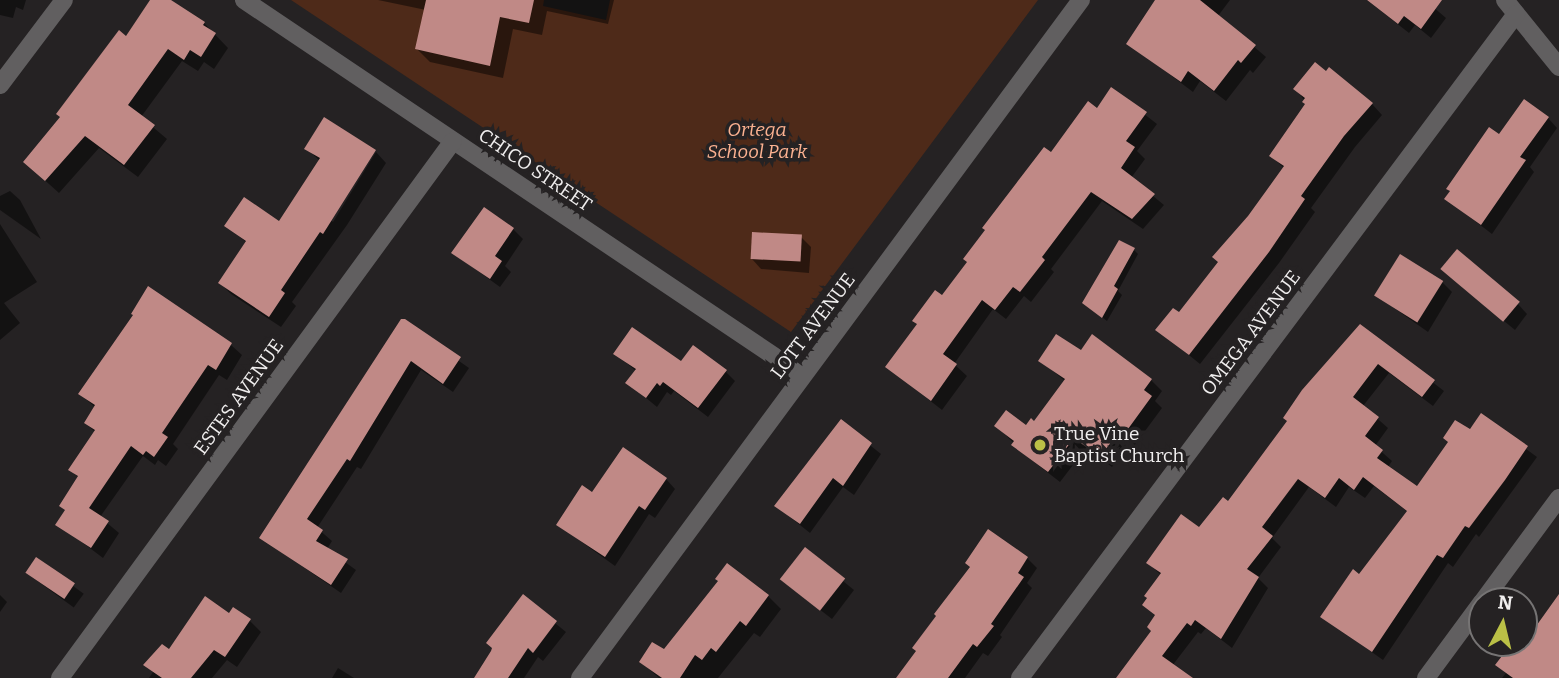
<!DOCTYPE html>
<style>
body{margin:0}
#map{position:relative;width:1559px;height:678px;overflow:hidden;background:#252223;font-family:Bitter,serif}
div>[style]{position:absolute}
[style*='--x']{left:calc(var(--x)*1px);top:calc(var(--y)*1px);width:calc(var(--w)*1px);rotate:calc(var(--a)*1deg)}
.green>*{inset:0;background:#4e2a19}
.shadow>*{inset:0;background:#0007;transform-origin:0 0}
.building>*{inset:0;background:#c08986;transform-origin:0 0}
.street>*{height:18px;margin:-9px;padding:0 9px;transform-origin:9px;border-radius:9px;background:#615f60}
.dots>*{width:19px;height:19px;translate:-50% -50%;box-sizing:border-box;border:4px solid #252223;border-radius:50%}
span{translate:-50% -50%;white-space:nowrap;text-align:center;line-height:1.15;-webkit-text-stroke:7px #252223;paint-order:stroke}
.park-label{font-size:19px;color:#fcb291;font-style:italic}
.street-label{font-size:19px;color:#f0eeee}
.poi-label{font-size:19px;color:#f0eeee}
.left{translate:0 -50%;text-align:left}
.north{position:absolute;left:1468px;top:587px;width:70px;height:70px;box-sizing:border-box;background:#252223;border:2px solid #767474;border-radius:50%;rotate:7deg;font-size:19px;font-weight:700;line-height:28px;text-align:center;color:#f0eeee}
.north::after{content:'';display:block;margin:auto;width:24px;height:32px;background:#bac046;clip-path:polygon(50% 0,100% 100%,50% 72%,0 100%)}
</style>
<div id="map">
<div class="green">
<div style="clip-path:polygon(291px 0,544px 0,543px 6px,606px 20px,610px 0,1038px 0,791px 332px)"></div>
</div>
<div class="shadow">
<div style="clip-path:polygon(0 0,26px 0,23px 10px,16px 7px,13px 18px,0 15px)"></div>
<div style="clip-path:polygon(152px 0,168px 0,204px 23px,228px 48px,214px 69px,204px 62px,198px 71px,182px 61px,141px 117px,167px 139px,138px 177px,99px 148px,59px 193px,39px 175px)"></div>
<div style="clip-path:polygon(378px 0,614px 0,608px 24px,547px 11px,542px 35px,513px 29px,503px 78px,430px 62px,417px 49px,426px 10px)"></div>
<div style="clip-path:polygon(1160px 0,1230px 0,1218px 16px,1266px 57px,1253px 73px,1250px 70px,1226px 101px,1200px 81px,1193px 92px,1128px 43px)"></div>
<div style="clip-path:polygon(1367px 0,1425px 0,1446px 18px,1431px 38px,1415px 25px,1409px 33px)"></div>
<div style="clip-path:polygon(1112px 89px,1157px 124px,1137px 151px,1145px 159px,1131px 178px,1164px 205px,1143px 229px,1102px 201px,1051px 269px,1054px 272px,1031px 302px,1024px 296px,1006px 319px,993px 309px,954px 364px,967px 376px,942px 410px,887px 367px,1051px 154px,1097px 110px)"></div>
<div style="clip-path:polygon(1296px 89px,1372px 104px,1382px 115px,1355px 147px,1311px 208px,1315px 212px,1279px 263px,1200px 364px,1158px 330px,1179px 314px,1220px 262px,1284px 168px,1271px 156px,1307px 104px)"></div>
<div style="clip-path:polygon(1548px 118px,1557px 128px,1530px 167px,1534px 172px,1492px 234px,1446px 199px,1499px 137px)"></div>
<div style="clip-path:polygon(307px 149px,373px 151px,330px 220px,333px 222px,376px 152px,386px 163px,347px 225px,292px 302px,296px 306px,281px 327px,231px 294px,220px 283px,247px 243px,226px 225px,279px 223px,320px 161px)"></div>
<div style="clip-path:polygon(10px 191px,20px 200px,41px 239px,0 210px,0 196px)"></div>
<div style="clip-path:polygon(0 224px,37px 282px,4px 303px,20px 323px,0 340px)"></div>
<div style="clip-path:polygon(513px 229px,523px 239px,505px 266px,511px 272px,500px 287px,453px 253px)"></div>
<div style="clip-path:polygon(801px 237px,811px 247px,809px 273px,761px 269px,752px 259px)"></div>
<div style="clip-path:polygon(1134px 250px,1138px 254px,1118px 291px,1122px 295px,1107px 321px,1089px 307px)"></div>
<div style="clip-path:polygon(1453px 279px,1518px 304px,1527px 314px,1515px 330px)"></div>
<div style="clip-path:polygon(1442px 282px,1452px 292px,1428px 332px,1377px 296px)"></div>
<div style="clip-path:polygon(149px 288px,231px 345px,242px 355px,227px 380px,219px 375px,173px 444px,178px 449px,166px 466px,158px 460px,155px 465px,143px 456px,100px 517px,119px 533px,103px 558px,58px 524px,67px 511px,79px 478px,71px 470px,96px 433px,86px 423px,96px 408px,80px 394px,135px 316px)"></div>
<div style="clip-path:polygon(402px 321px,469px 368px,453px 392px,421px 370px,361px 469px,357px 467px,317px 528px,332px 541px,327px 549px,356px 570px,341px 593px,261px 538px)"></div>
<div style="clip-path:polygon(1360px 326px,1444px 391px,1433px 406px,1389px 373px,1363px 406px,1388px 428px,1375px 446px,1392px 461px,1388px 467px,1417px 488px,1481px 416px,1537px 457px,1479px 537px,1476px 534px,1453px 567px,1448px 563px,1383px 660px,1322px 617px,1360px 576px,1408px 512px,1374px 486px,1365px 498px,1349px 487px,1336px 507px,1309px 487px,1272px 538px,1281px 547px,1258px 578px,1268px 588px,1232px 648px,1206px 628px,1201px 634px,1198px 632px,1172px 666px,1189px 678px,1118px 678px,1153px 631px,1157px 617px,1144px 605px,1161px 575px,1148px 563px,1200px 529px,1228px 503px)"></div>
<div style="clip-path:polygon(1081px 352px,1151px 380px,1162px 391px,1155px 401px,1162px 408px,1131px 450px,1127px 446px,1112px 467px,1086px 448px,1060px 482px,1025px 455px,997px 426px,1026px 427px,1035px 424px,1065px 381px,1041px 361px)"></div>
<div style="clip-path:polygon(616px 354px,726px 372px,735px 381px,708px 417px,674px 391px,671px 395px,667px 392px,657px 407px,628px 383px,636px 371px)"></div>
<div style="clip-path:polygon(841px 422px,881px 454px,854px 495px,843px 487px,810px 533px,776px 506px)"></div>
<div style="clip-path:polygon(666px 479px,675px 489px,655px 518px,649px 514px,615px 566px,558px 525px,592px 494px)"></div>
<div style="clip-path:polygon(805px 550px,854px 590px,832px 619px,792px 588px)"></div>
<div style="clip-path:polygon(1027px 558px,1037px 568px,1027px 583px,1032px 588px,1000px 635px,1002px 637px,988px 656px,983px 653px,965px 678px,898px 678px)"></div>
<div style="left:36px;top:559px;width:59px;height:17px;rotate:36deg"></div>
<div style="clip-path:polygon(0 595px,7px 602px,0 612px)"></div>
<div style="clip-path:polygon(768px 596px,781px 609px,760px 637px,754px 633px,718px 678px,659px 678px,641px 662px)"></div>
<div style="clip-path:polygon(523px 597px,566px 632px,543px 661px,538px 657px,524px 678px,476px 678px)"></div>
<div style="clip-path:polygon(229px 615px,250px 621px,261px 632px,237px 667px,227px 660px,212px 678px,149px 678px,153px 672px,146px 665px)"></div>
<div style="clip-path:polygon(1559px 617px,1559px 678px,1502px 678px,1506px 673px,1498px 665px,1514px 643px,1522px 647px)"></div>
<div style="clip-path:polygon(338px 668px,354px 678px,332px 678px)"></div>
</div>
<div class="building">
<div style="clip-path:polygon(150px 0,171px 0,205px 22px,203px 25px,216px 33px,201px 57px,190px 50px,184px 60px,168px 49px,128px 105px,155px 125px,124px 165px,85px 136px,45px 181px,23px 162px,60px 117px,56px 114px,119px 30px,126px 36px)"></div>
<div style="clip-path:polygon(426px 0,534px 0,529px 23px,500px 17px,490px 66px,415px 49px)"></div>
<div style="clip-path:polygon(1155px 0,1200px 0,1256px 45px,1241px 63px,1238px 60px,1214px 91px,1188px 71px,1181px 82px,1126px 44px)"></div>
<div style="clip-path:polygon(1367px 0,1442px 0,1421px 29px,1404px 16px,1398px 24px)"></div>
<div style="clip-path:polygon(1315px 62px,1326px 71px,1329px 67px,1373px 103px,1344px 136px,1301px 196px,1305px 199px,1269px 252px,1189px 355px,1155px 330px,1173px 308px,1179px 312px,1218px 262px,1212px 257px,1248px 216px,1284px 166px,1269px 156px,1305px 104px,1302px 102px,1305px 98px,1293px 89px)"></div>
<div style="clip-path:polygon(1111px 87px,1147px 112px,1126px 141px,1135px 147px,1121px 168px,1155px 194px,1132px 219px,1091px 192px,1042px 257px,1045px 260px,1020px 292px,1013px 287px,995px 310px,982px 300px,943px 354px,957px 364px,931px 401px,885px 367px,917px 324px,912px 321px,935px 290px,942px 295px,967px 262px,963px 259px,985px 230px,982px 228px,1044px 147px,1051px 152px,1088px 101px,1097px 108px)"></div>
<div style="clip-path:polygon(1524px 99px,1549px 117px,1520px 157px,1526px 160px,1481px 225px,1444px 199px,1450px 191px,1446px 189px,1489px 127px,1499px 134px)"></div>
<div style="clip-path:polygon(324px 117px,376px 150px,323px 234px,320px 232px,281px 290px,285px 293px,269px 317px,218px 283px,246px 241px,224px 226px,244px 197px,279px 221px,320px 158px,304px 149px)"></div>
<div style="clip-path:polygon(484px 207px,514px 228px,495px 256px,502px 261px,490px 279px,451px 253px)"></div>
<div style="left:752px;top:232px;width:50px;height:27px;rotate:3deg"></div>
<div style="clip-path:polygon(1119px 240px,1135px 248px,1114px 286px,1118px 289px,1102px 318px,1082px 303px)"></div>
<div style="left:1457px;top:249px;width:82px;height:26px;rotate:40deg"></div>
<div style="left:1400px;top:254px;width:51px;height:49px;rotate:32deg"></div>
<div style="clip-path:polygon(148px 286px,232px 343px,216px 370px,208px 365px,162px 433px,168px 437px,154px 457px,146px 451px,143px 455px,131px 446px,89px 508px,109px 521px,91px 548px,55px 525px,65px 510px,59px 506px,78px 476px,68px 470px,95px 430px,84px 423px,95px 405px,78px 394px,133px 315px,131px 314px)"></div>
<div style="clip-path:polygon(401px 319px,405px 319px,461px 357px,443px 384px,411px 361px,350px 461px,347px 459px,307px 519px,323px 530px,316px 541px,348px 559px,331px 585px,259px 538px)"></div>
<div style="clip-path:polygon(1360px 324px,1435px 380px,1422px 397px,1378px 364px,1353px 397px,1379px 417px,1365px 436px,1383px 450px,1377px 458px,1417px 486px,1448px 442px,1443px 438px,1455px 420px,1470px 429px,1481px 413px,1528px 446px,1505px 480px,1469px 528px,1465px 526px,1443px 558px,1437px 555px,1372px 652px,1320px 617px,1353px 569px,1359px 574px,1407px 511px,1363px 477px,1354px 490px,1339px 478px,1325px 498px,1298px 479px,1262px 527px,1273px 536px,1247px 569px,1259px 577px,1221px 639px,1195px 620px,1191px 626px,1187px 623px,1162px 656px,1193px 678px,1116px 678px,1151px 631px,1147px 627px,1155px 615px,1142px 605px,1147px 598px,1144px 596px,1161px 573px,1146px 563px,1181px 514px,1199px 527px,1223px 497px,1228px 501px,1287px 421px,1283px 418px,1302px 390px)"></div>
<div style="clip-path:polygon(632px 327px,681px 361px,693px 345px,727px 370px,698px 408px,663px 382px,660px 386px,657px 383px,646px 398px,625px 383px,636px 369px,613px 354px)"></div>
<div style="clip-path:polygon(1056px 334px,1081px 350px,1092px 334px,1152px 379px,1144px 390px,1152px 396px,1120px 440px,1115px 437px,1100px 457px,1074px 438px,1048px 472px,1011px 445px,1014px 441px,994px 426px,1006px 410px,1026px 425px,1031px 418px,1034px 421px,1065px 379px,1038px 361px)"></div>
<div style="clip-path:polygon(841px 419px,872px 443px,843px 486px,833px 478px,800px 524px,774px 506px)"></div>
<div style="clip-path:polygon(623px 447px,667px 478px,645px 510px,639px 506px,605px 557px,556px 525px,582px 485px,592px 492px)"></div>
<div style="clip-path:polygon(988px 529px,1028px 557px,1018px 573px,1024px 577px,991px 624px,994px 626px,977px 647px,973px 644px,948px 678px,896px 678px,916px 651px,912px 648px,936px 616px,934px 614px,970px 567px,965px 563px)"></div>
<div style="left:805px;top:547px;width:51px;height:41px;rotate:38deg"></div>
<div style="left:36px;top:557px;width:47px;height:19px;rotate:34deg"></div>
<div style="clip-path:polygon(727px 563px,769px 595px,746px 626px,740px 621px,716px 652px,711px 648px,702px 660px,695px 655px,680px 678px,662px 678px,639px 662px,652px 642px,664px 649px,718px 581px,715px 579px)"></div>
<div style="clip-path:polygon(523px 594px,557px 621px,533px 653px,528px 648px,508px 678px,474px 678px,491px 651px,492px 648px,486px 643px)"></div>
<div style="clip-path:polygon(1559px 594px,1559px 678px,1513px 678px,1495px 665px,1512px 643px,1524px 643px)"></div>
<div style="clip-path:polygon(205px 596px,229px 613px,233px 607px,251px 619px,225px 657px,214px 650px,191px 678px,162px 678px,143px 665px,162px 644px,169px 649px)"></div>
</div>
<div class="street">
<div style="--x:244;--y:0;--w:672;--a:33.9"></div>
<div style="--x:1505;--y:0;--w:86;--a:51.1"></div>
<div style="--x:0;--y:85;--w:106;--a:-53"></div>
<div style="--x:1483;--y:601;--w:128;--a:-53.6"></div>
<div style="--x:60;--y:678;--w:665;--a:-53.8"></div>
<div style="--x:580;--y:678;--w:843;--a:-53.54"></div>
<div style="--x:1020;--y:678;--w:829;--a:-53.24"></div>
<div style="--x:1426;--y:678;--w:94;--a:-53.6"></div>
</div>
<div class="dots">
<div style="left:1040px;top:445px;background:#bac046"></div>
</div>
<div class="park-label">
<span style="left:757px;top:141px">Ortega<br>School Park</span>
</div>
<div class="street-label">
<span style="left:535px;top:170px;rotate:34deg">CHICO STREET</span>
<span style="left:813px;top:326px;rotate:-53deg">LOTT AVENUE</span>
<span style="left:1251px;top:333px;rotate:-53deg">OMEGA AVENUE</span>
<span style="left:239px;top:397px;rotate:-54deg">ESTES AVENUE</span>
</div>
<div class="poi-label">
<span class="left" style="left:1054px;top:445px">True Vine<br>Baptist Church</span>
</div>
<div class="north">N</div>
</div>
